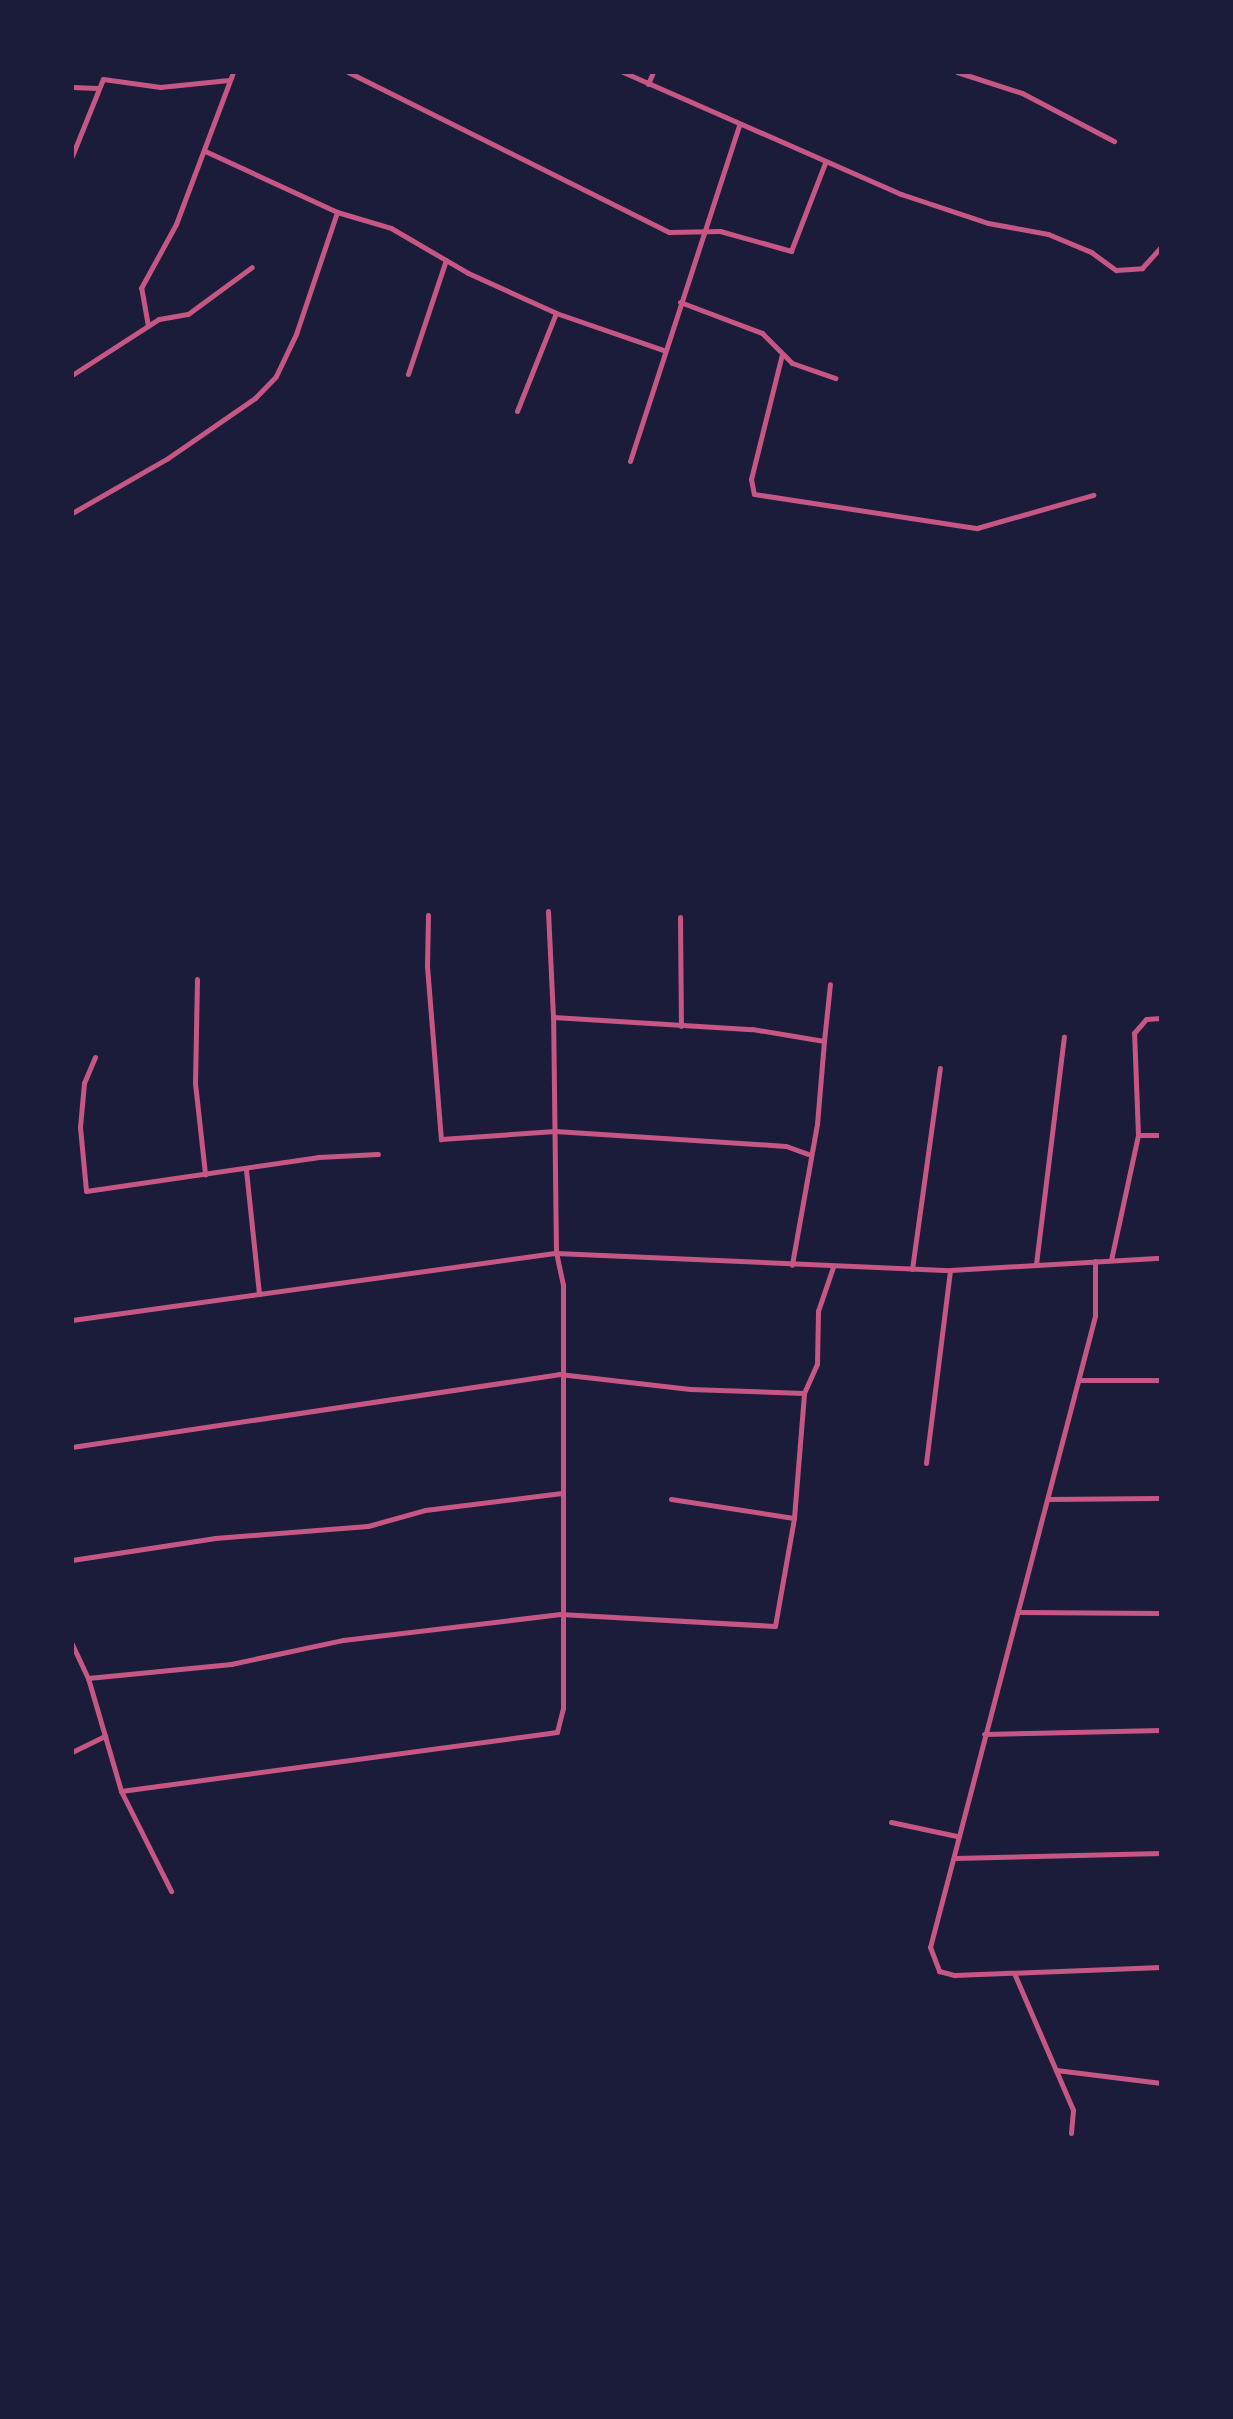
<!DOCTYPE html>
<style>
body{margin:0}
#map{position:relative;width:1233px;height:2419px;overflow:hidden;background:#1b1b3a;font-family:"Titillium Web",sans-serif}
div>[style]{position:absolute}
[style*='--x']{left:calc(var(--x)*1px);top:calc(var(--y)*1px);width:calc(var(--w)*1px);rotate:calc(var(--a)*1deg)}
.minor>*{height:5px;margin:-2.5px;padding:0 2.5px;transform-origin:2.5px;border-radius:2.5px;background:#c65784}
span{translate:-50% -50%;white-space:nowrap;text-align:center;line-height:1.15;-webkit-text-stroke:8px #1b1b3a;paint-order:stroke}
.frame{position:absolute;inset:0;border:74px solid #1b1b3a;pointer-events:none}
</style>
<div id="map">
<div class="minor">
<div style="--x:348;--y:72;--w:359;--a:26.5"></div>
<div style="--x:669;--y:232;--w:51;--a:-1.1"></div>
<div style="--x:720;--y:231;--w:74;--a:15.7"></div>
<div style="--x:791;--y:251;--w:94;--a:-68.9"></div>
<div style="--x:623;--y:72;--w:304;--a:23.7"></div>
<div style="--x:901;--y:194;--w:92;--a:18.4"></div>
<div style="--x:988;--y:223;--w:61;--a:10.4"></div>
<div style="--x:1048;--y:234;--w:47;--a:22.7"></div>
<div style="--x:1091;--y:252;--w:31;--a:36"></div>
<div style="--x:1116;--y:270;--w:26;--a:-4"></div>
<div style="--x:1142;--y:268;--w:28;--a:-48"></div>
<div style="--x:957;--y:72;--w:68;--a:17.9"></div>
<div style="--x:1022;--y:93;--w:104;--a:27.6"></div>
<div style="--x:648;--y:84;--w:13;--a:-67"></div>
<div style="--x:72;--y:87;--w:26;--a:2"></div>
<div style="--x:205;--y:151;--w:145;--a:24.8"></div>
<div style="--x:337;--y:212;--w:56;--a:16.5"></div>
<div style="--x:391;--y:228;--w:89;--a:30.3"></div>
<div style="--x:468;--y:273;--w:97;--a:24.4"></div>
<div style="--x:72;--y:156;--w:83;--a:-68.1"></div>
<div style="--x:103;--y:79;--w:58;--a:8"></div>
<div style="--x:160;--y:87;--w:69;--a:-5.8"></div>
<div style="--x:680;--y:302;--w:88;--a:20.7"></div>
<div style="--x:762;--y:333;--w:42;--a:45"></div>
<div style="--x:792;--y:363;--w:46;--a:19.2"></div>
<div style="--x:148;--y:326;--w:39;--a:-100"></div>
<div style="--x:141;--y:288;--w:73;--a:-61.3"></div>
<div style="--x:176;--y:224;--w:162;--a:-69.4"></div>
<div style="--x:782;--y:354;--w:129;--a:103.9"></div>
<div style="--x:751;--y:479;--w:15;--a:79"></div>
<div style="--x:754;--y:494;--w:226;--a:8.7"></div>
<div style="--x:977;--y:528;--w:121;--a:-15.9"></div>
<div style="--x:408;--y:374;--w:120;--a:-71.6"></div>
<div style="--x:72;--y:375;--w:103;--a:-32.8"></div>
<div style="--x:159;--y:319;--w:29;--a:-10"></div>
<div style="--x:188;--y:314;--w:79;--a:-36.3"></div>
<div style="--x:517;--y:411;--w:105;--a:-68.3"></div>
<div style="--x:556;--y:313;--w:113;--a:19.1"></div>
<div style="--x:630;--y:461;--w:352;--a:-72"></div>
<div style="--x:72;--y:513;--w:111;--a:-29.8"></div>
<div style="--x:168;--y:458;--w:106;--a:-34.6"></div>
<div style="--x:255;--y:398;--w:30;--a:-46"></div>
<div style="--x:276;--y:376;--w:47;--a:-64.5"></div>
<div style="--x:296;--y:334;--w:129;--a:-71.4"></div>
<div style="--x:548;--y:911;--w:106;--a:87.3"></div>
<div style="--x:428;--y:915;--w:51;--a:91.1"></div>
<div style="--x:427;--y:966;--w:174;--a:85.4"></div>
<div style="--x:441;--y:1139;--w:114;--a:-4"></div>
<div style="--x:555;--y:1131;--w:231;--a:3.7"></div>
<div style="--x:786;--y:1146;--w:23;--a:20"></div>
<div style="--x:680;--y:917;--w:109;--a:89.5"></div>
<div style="--x:197;--y:979;--w:104;--a:91.1"></div>
<div style="--x:195;--y:1083;--w:92;--a:83.7"></div>
<div style="--x:824;--y:1041;--w:57;--a:-84"></div>
<div style="--x:95;--y:1057;--w:28;--a:113"></div>
<div style="--x:84;--y:1083;--w:44;--a:95.2"></div>
<div style="--x:80;--y:1127;--w:64;--a:84.6"></div>
<div style="--x:86;--y:1191;--w:234;--a:-8.3"></div>
<div style="--x:318;--y:1157;--w:60;--a:-2.9"></div>
<div style="--x:1138;--y:1135;--w:23;--a:0"></div>
<div style="--x:246;--y:1170;--w:125;--a:84"></div>
<div style="--x:1111;--y:1260;--w:128;--a:-77.8"></div>
<div style="--x:1138;--y:1135;--w:102;--a:-92.2"></div>
<div style="--x:1134;--y:1033;--w:18;--a:-49"></div>
<div style="--x:1146;--y:1019;--w:15;--a:-4"></div>
<div style="--x:1095;--y:1261;--w:55;--a:90"></div>
<div style="--x:1095;--y:1316;--w:652;--a:104.65"></div>
<div style="--x:930;--y:1947;--w:26;--a:69"></div>
<div style="--x:939;--y:1971;--w:16;--a:15"></div>
<div style="--x:954;--y:1975;--w:207;--a:-2.2"></div>
<div style="--x:1036;--y:1264;--w:229;--a:-83"></div>
<div style="--x:912;--y:1269;--w:203;--a:-82.1"></div>
<div style="--x:72;--y:1320;--w:489;--a:-7.9"></div>
<div style="--x:556;--y:1253;--w:394;--a:2.5"></div>
<div style="--x:950;--y:1270;--w:211;--a:-3.3"></div>
<div style="--x:1079;--y:1380;--w:82;--a:0"></div>
<div style="--x:72;--y:1447;--w:492;--a:-8.5"></div>
<div style="--x:559;--y:1374;--w:132;--a:6.5"></div>
<div style="--x:690;--y:1389;--w:114;--a:2"></div>
<div style="--x:926;--y:1463;--w:194;--a:-82.9"></div>
<div style="--x:671;--y:1499;--w:124;--a:8.8"></div>
<div style="--x:1048;--y:1499;--w:113;--a:-0.5"></div>
<div style="--x:72;--y:1560;--w:145;--a:-8.7"></div>
<div style="--x:215;--y:1538;--w:153;--a:-4.5"></div>
<div style="--x:368;--y:1526;--w:59;--a:-15.7"></div>
<div style="--x:425;--y:1510;--w:138;--a:-7.1"></div>
<div style="--x:1019;--y:1612;--w:142;--a:0.4"></div>
<div style="--x:72;--y:1644;--w:38;--a:65"></div>
<div style="--x:88;--y:1678;--w:118;--a:73.7"></div>
<div style="--x:121;--y:1791;--w:112;--a:63.4"></div>
<div style="--x:88;--y:1678;--w:144;--a:-5.6"></div>
<div style="--x:231;--y:1664;--w:115;--a:-12.1"></div>
<div style="--x:343;--y:1640;--w:219;--a:-6.8"></div>
<div style="--x:560;--y:1614;--w:215;--a:3.2"></div>
<div style="--x:775;--y:1626;--w:110;--a:-80"></div>
<div style="--x:794;--y:1518;--w:125;--a:-85.4"></div>
<div style="--x:804;--y:1393;--w:32;--a:-66"></div>
<div style="--x:817;--y:1364;--w:53;--a:-88.9"></div>
<div style="--x:818;--y:1311;--w:46;--a:-71.2"></div>
<div style="--x:984;--y:1734;--w:177;--a:-1.3"></div>
<div style="--x:72;--y:1752;--w:37;--a:-26"></div>
<div style="--x:121;--y:1791;--w:440;--a:-7.7"></div>
<div style="--x:557;--y:1732;--w:25;--a:-76"></div>
<div style="--x:563;--y:1708;--w:423;--a:-90"></div>
<div style="--x:563;--y:1285;--w:33;--a:-102"></div>
<div style="--x:556;--y:1253;--w:236;--a:-90.7"></div>
<div style="--x:553;--y:1017;--w:199;--a:3.5"></div>
<div style="--x:752;--y:1029;--w:73;--a:9.5"></div>
<div style="--x:824;--y:1041;--w:83;--a:94.8"></div>
<div style="--x:817;--y:1124;--w:143;--a:100.1"></div>
<div style="--x:891;--y:1822;--w:67;--a:12"></div>
<div style="--x:954;--y:1858;--w:207;--a:-1.4"></div>
<div style="--x:1014;--y:1973;--w:149;--a:66.7"></div>
<div style="--x:1073;--y:2110;--w:23;--a:95"></div>
<div style="--x:1056;--y:2070;--w:106;--a:7.1"></div>
</div>
<div class="frame"></div>
</div>
